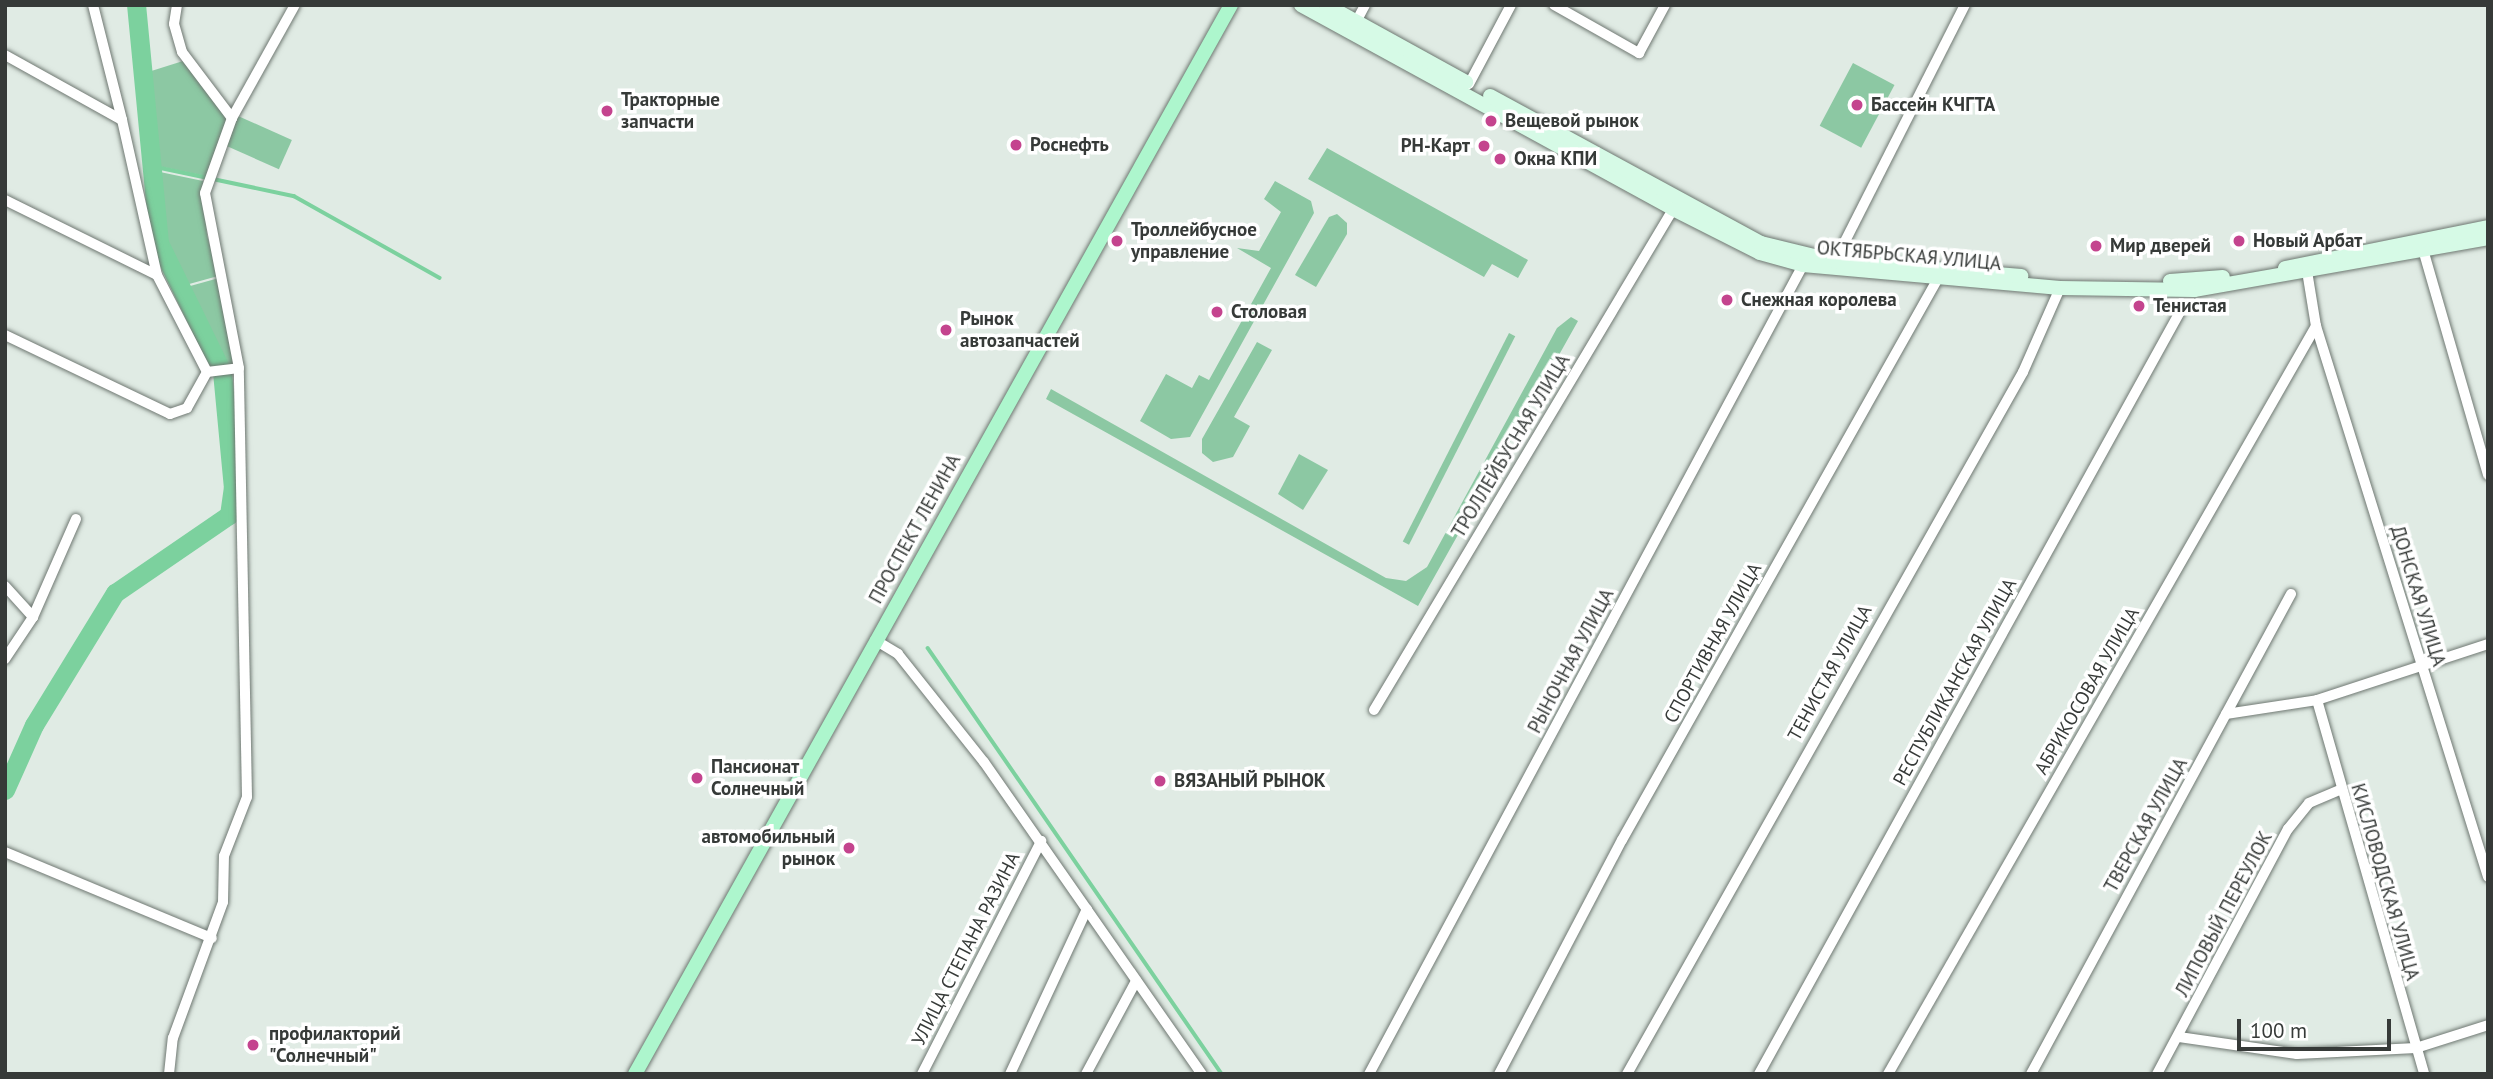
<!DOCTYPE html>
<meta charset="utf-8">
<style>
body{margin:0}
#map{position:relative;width:2493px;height:1079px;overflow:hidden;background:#e0ebe4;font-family:"PT Sans",sans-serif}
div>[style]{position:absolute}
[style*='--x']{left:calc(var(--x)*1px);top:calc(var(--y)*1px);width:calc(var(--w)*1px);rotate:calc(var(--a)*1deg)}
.green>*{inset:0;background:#8cc8a3;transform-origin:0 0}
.stream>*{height:3.5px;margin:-1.75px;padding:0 1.75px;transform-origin:1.75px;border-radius:1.75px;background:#7cd19e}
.river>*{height:19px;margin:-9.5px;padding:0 9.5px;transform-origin:9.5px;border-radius:9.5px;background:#7cd19e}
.roads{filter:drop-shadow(0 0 2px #6f7872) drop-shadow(0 0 2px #6f7872)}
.minor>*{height:10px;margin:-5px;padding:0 5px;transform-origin:5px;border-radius:5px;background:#fff}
.secondary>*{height:14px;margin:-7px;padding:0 7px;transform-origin:7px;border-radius:7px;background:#d6fae6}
.primary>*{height:14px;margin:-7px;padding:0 7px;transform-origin:7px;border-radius:7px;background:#adf6cd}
.dots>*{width:19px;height:19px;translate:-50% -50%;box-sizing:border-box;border:4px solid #fff;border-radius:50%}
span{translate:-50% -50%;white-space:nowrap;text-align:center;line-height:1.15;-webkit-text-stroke:7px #fff;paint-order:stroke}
.poi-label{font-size:19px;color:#363a38;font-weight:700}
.left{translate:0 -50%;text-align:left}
.right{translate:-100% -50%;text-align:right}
.street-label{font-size:19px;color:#363a38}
.frame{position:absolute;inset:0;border:7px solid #363a38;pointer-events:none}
.scale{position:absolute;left:2237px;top:1019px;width:154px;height:32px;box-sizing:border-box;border:4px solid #363a38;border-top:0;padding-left:9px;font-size:21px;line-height:24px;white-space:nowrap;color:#363a38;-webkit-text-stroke:5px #fff;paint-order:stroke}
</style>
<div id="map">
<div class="green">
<div style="clip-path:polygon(183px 61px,227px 119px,206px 176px,158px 166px,145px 73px)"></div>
<div style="left:1853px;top:63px;width:47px;height:71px;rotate:28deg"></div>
<div style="left:238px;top:116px;width:59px;height:32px;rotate:24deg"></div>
<div style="clip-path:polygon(1327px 148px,1528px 260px,1518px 278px,1492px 264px,1484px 277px,1308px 179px)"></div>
<div style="clip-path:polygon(160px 172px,203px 181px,207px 235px,218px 276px,182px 286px,162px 240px)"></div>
<div style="clip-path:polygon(1275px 181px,1311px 201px,1314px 213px,1190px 437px,1171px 439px,1140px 421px,1166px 374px,1192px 388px,1199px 375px,1209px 380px,1271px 268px,1237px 248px,1259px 251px,1281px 212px,1264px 199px)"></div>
<div style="clip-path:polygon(1337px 214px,1347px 223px,1347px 234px,1316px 287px,1295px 275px,1329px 217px)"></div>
<div style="clip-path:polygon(219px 278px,235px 366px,220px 366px,183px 288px)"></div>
<div style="clip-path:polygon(1571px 317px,1578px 321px,1418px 606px,1046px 399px,1051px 389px,1386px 578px,1406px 581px,1427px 567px,1557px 328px)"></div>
<div style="left:1509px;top:333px;width:7px;height:234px;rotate:27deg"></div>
<div style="clip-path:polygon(1257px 342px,1272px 350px,1234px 417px,1250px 426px,1233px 457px,1213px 462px,1202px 453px,1202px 439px)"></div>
<div style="clip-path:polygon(1299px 454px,1328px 470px,1303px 510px,1278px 494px)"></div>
</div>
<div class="stream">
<div style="--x:156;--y:167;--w:141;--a:11.9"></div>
<div style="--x:294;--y:196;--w:167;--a:29.3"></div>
<div style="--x:928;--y:648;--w:518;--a:55.39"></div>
</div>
<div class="river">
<div style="--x:5;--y:790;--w:71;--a:-66"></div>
<div style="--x:34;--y:725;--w:155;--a:-58.5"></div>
<div style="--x:115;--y:593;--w:138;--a:-34.4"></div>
<div style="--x:229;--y:515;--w:27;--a:-82"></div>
<div style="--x:233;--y:488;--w:117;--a:-95.4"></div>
<div style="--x:222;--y:372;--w:144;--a:-116"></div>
<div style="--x:159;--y:243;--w:239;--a:-95.5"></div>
</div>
<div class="roads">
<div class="minor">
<div style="--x:93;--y:5;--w:119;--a:75.8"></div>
<div style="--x:177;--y:5;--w:19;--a:99"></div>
<div style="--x:174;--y:24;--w:29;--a:74"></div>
<div style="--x:182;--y:52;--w:83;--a:52.9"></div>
<div style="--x:1554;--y:5;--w:98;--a:29.5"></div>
<div style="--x:1639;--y:53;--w:55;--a:-61.6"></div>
<div style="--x:1356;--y:22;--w:19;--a:-62"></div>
<div style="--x:5;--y:55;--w:134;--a:29.1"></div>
<div style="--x:122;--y:120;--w:159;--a:77.3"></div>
<div style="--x:1469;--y:84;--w:89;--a:-62"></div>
<div style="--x:5;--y:200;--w:169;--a:26.3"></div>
<div style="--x:157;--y:275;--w:109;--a:62.7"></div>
<div style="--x:2424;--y:253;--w:231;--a:73.9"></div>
<div style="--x:1835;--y:261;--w:287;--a:-63.1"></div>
<div style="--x:2306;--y:265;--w:62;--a:80.7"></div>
<div style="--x:2316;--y:326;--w:577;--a:72.66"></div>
<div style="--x:5;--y:335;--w:183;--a:25.6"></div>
<div style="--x:170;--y:414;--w:18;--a:-19"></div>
<div style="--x:187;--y:408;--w:41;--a:-60.9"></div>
<div style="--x:207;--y:372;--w:32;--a:-7"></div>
<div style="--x:5;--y:586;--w:42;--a:47.9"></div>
<div style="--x:875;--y:640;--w:27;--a:31"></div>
<div style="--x:898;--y:654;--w:138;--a:51.5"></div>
<div style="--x:984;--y:762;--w:381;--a:55.1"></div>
<div style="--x:5;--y:659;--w:50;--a:-56.3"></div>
<div style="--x:33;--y:617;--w:107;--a:-66.3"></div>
<div style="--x:2317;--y:700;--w:389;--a:74"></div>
<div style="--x:1374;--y:710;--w:587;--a:-59.15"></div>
<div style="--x:2226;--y:714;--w:92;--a:-8.7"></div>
<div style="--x:2317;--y:700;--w:180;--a:-18.1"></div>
<div style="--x:5;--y:852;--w:224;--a:22.6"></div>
<div style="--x:2179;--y:1037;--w:119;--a:8.2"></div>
<div style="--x:2297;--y:1054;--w:119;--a:-2.9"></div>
<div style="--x:2416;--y:1048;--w:76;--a:-17.7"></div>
<div style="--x:169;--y:1074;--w:36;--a:-84"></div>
<div style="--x:173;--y:1038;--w:145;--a:-69.8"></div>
<div style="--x:223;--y:902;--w:46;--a:-88.8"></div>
<div style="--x:224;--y:856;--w:63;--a:-68.7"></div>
<div style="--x:247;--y:797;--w:429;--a:-91.1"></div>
<div style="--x:239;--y:368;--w:178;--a:-101"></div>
<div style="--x:205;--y:193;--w:80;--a:-70.2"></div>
<div style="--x:232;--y:118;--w:129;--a:-60.9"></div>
<div style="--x:922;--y:1074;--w:262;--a:-62.9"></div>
<div style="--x:1010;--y:1074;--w:182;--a:-65"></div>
<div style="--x:1086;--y:1074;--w:106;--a:-61.7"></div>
<div style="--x:1369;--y:1074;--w:918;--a:-61.79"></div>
<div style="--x:1499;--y:1074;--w:264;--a:-62.3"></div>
<div style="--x:1622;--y:840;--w:643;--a:-60.64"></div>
<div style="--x:1627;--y:1074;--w:806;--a:-60.57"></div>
<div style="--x:2023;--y:372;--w:92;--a:-66.2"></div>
<div style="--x:1759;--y:1074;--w:875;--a:-61.09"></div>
<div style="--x:1888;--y:1074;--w:862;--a:-60.22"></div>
<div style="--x:2031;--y:1074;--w:546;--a:-61.56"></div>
<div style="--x:2157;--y:1074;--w:278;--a:-61.9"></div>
<div style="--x:2288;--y:829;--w:33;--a:-51"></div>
<div style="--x:2309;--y:803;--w:34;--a:-23"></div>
</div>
<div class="secondary">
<div style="--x:1301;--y:5;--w:424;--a:28.7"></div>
<div style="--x:1673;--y:209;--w:97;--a:26.8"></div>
<div style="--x:1760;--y:253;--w:45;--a:15.6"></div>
<div style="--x:1803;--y:265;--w:258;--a:5.1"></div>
<div style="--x:2060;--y:288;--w:134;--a:0.9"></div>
<div style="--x:2194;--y:290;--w:299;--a:-10"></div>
<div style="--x:1326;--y:5;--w:160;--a:28.8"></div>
<div style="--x:1490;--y:96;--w:308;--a:28.5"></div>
<div style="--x:1761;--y:243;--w:76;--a:13.7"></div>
<div style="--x:1835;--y:261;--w:187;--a:4.6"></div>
<div style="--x:2285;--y:268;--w:207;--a:-11.4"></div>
<div style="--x:2170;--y:281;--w:53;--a:-4.3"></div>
</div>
<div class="primary">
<div style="--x:635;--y:1074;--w:1224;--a:-60.86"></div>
</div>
</div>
<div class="dots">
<div style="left:1857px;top:105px;background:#c4448e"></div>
<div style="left:607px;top:111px;background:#c4448e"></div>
<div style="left:1491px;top:121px;background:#c4448e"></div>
<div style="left:1016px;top:145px;background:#c4448e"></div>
<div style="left:1484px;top:146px;background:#c4448e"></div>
<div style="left:1500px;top:159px;background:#c4448e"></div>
<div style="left:1117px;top:241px;background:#c4448e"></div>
<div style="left:2239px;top:241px;background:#c4448e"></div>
<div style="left:2096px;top:246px;background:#c4448e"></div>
<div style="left:1727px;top:300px;background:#c4448e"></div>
<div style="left:2139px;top:306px;background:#c4448e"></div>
<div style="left:1217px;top:312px;background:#c4448e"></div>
<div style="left:946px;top:330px;background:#c4448e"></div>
<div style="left:697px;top:778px;background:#c4448e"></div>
<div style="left:1160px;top:781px;background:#c4448e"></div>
<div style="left:849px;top:848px;background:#c4448e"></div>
<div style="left:253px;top:1045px;background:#c4448e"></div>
</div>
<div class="poi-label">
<span class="left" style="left:621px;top:111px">Тракторные<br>запчасти</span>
<span class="left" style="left:1871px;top:105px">Бассейн КЧГТА</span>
<span class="left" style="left:1505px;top:121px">Вещевой рынок</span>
<span class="left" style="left:1030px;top:145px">Роснефть</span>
<span class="right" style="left:1470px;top:146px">РН-Карт</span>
<span class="left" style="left:1514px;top:159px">Окна КПИ</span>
<span class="left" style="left:1131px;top:241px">Троллейбусное<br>управление</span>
<span class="left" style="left:2253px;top:241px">Новый Арбат</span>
<span class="left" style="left:2110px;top:246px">Мир дверей</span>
<span class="left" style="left:1741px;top:300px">Снежная королева</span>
<span class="left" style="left:2153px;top:306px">Тенистая</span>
<span class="left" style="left:1231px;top:312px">Столовая</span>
<span class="left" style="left:960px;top:330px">Рынок<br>автозапчастей</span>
<span class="left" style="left:711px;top:778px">Пансионат<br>Солнечный</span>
<span class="left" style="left:1174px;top:781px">ВЯЗАНЫЙ РЫНОК</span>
<span class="right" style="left:835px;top:848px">автомобильный<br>рынок</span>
<span class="left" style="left:269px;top:1045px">профилакторий<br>"Солнечный"</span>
</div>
<div class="street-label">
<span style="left:1909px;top:256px;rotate:5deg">ОКТЯБРЬСКАЯ УЛИЦА</span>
<span style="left:1511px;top:446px;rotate:-59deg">ТРОЛЛЕЙБУСНАЯ УЛИЦА</span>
<span style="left:915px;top:529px;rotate:-61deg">ПРОСПЕКТ ЛЕНИНА</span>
<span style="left:2418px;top:596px;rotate:73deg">ДОНСКАЯ УЛИЦА</span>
<span style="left:1713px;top:643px;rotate:-61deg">СПОРТИВНАЯ УЛИЦА</span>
<span style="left:1571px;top:661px;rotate:-62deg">РЫНОЧНАЯ УЛИЦА</span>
<span style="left:1830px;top:673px;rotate:-61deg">ТЕНИСТАЯ УЛИЦА</span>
<span style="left:1955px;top:682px;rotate:-61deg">РЕСПУБЛИКАНСКАЯ УЛИЦА</span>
<span style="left:2087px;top:691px;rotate:-60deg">АБРИКОСОВАЯ УЛИЦА</span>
<span style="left:2146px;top:825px;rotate:-61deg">ТВЕРСКАЯ УЛИЦА</span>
<span style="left:2385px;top:882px;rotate:74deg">КИСЛОВОДСКАЯ УЛИЦА</span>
<span style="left:2224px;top:914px;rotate:-62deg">ЛИПОВЫЙ ПЕРЕУЛОК</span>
<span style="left:966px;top:949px;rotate:-63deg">УЛИЦА СТЕПАНА РАЗИНА</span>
</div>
<div class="frame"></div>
<div class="scale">100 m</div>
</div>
